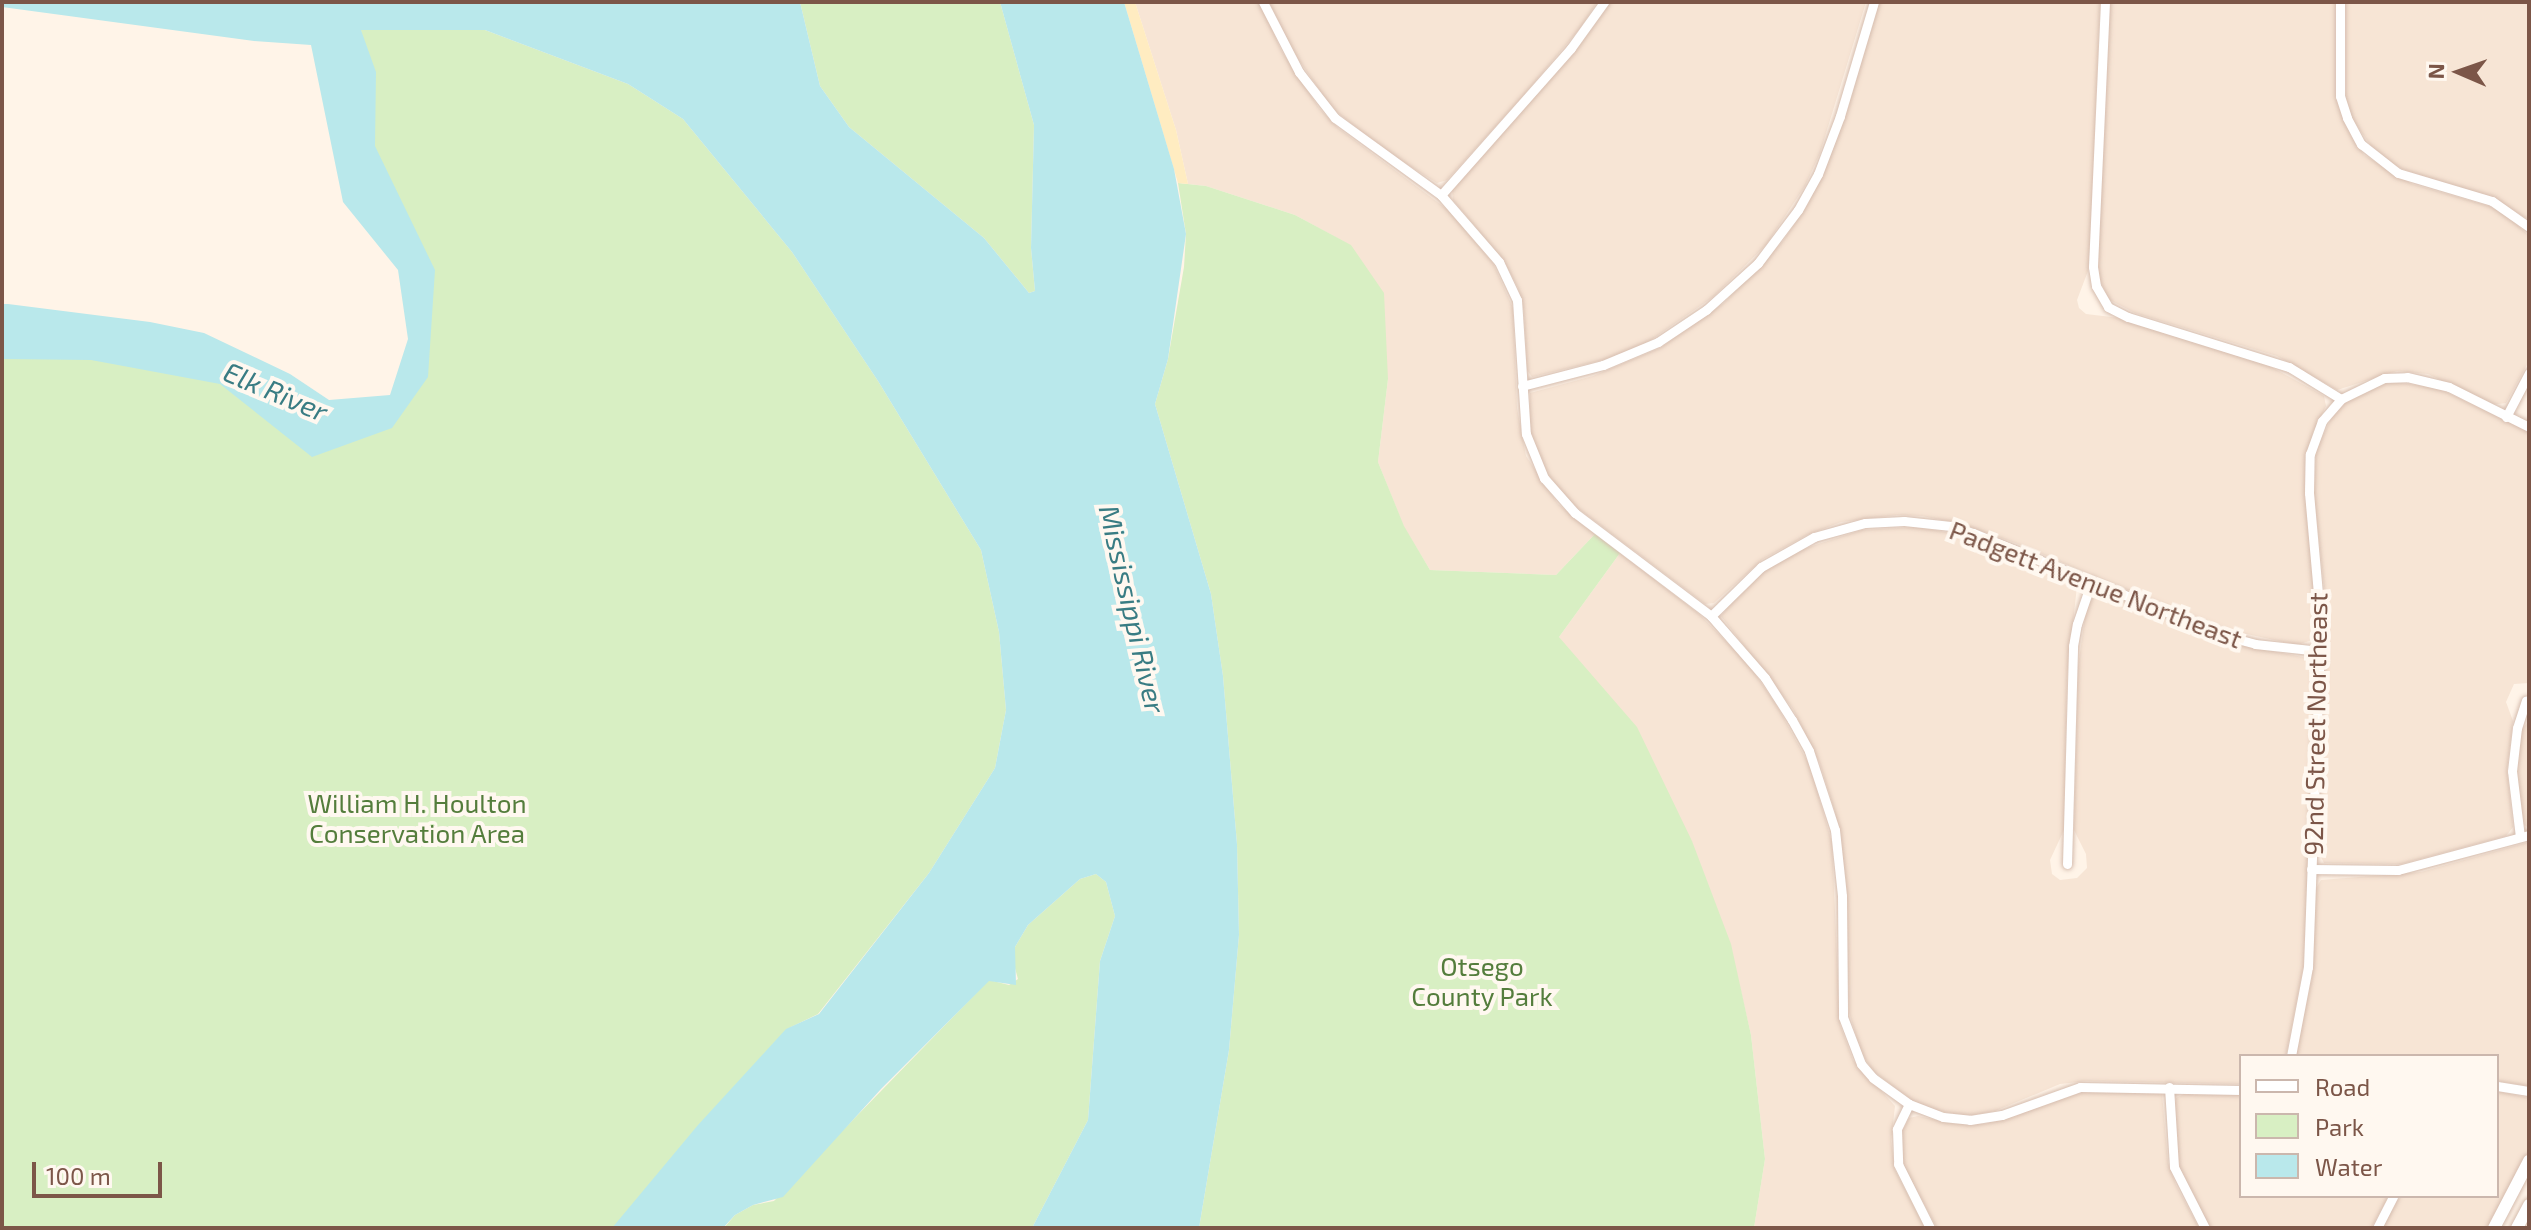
<!DOCTYPE html>
<style>
body{margin:0}
#map{position:relative;width:2531px;height:1230px;overflow:hidden;background:#fff4e8;font-family:"Exo 2",sans-serif}
div>[style]{position:absolute}
[style*='--x']{left:calc(var(--x)*1px);top:calc(var(--y)*1px);width:calc(var(--w)*1px);rotate:calc(var(--a)*1deg)}
.residential>*{inset:0;background:#f7e5d5}
.green>*{inset:0;background:#d8efc3}
.sand>*{inset:0;background:#ffecc1}
.water>*{inset:0;background:#b9e8eb}
.roads{filter:drop-shadow(0 0 2px #d5bcae) drop-shadow(0 0 2px #d5bcae)}
.street>*{height:9px;margin:-4.5px;padding:0 4.5px;transform-origin:4.5px;border-radius:4.5px;background:#fff}
.secondary>*{height:12px;margin:-6px;padding:0 6px;transform-origin:6px;border-radius:6px;background:#fff}
span{translate:-50% -50%;white-space:nowrap;text-align:center;line-height:1.15;-webkit-text-stroke:8px #fff8f0;paint-order:stroke}
.street-label{font-size:26px;color:#7c5648}
.park-label{font-size:26px;color:#547d3c}
.water-label{font-size:28px;color:#397c83;font-style:italic}
.frame{position:absolute;inset:0;border:4px solid #7c5648;pointer-events:none}
.legend{position:absolute;left:2239px;top:1054px;width:260px;height:144px;box-sizing:border-box;background:#fff8f0;border:2px solid #cbb7ad;margin:0;padding:10px 14px;list-style:none;font-size:24px;color:#7c5648}
.legend li{display:flex;align-items:center;gap:16px;height:40px}
.legend b{width:40px;border:2px solid #cbb7ad}
.north{position:absolute;left:2419px;top:32px;width:80px;height:80px;-webkit-text-stroke:6px #fff8f0;paint-order:stroke;rotate:272deg;font-size:22px;font-weight:700;line-height:32px;text-align:center;color:#7c5648}
.north::after{content:'';display:block;margin:auto;width:28px;height:36px;background:#7c5648;clip-path:polygon(50% 0,100% 100%,50% 72%,0 100%)}
.scale{position:absolute;left:32px;top:1162px;width:130px;height:36px;box-sizing:border-box;border:4px solid #7c5648;border-top:0;padding-left:10px;font-size:24px;line-height:28px;white-space:nowrap;color:#7c5648;-webkit-text-stroke:6px #fff8f0;paint-order:stroke}
</style>
<div id="map">
<div class="residential">
<div style="clip-path:polygon(1135px 2px,1260px 2px,1281px 50px,1319px 108px,1338px 128px,1448px 210px,1493px 263px,1513px 308px,1517px 408px,1526px 456px,1558px 504px,1595px 534px,1556px 575px,1430px 570px,1404px 527px,1378px 462px,1388px 379px,1350px 245px,1295px 215px,1206px 186px,1188px 184px,1176px 130px)"></div>
<div style="clip-path:polygon(1269px 2px,1597px 2px,1581px 27px,1523px 96px,1447px 180px,1437px 183px,1384px 150px,1332px 108px,1294px 53px)"></div>
<div style="clip-path:polygon(1609px 2px,1866px 2px,1820px 153px,1805px 186px,1766px 245px,1713px 297px,1648px 342px,1615px 357px,1532px 377px,1527px 370px,1524px 311px,1518px 288px,1504px 261px,1453px 200px,1452px 190px,1551px 78px)"></div>
<div style="clip-path:polygon(1878px 2px,2100px 2px,2090px 252px,2088px 271px,2077px 300px,2079px 308px,2086px 314px,2120px 318px,2264px 363px,2324px 396px,2326px 406px,2313px 432px,2305px 468px,2315px 591px,2312px 640px,2297px 645px,2219px 628px,2018px 544px,1962px 524px,1922px 516px,1897px 515px,1841px 522px,1807px 535px,1763px 559px,1714px 603px,1705px 604px,1567px 500px,1544px 469px,1529px 434px,1530px 393px,1593px 376px,1660px 348px,1724px 303px,1783px 241px,1806px 207px,1827px 164px)"></div>
<div style="clip-path:polygon(2110px 2px,2336px 2px,2336px 97px,2351px 136px,2364px 155px,2412px 184px,2489px 206px,2508px 216px,2529px 236px,2529px 361px,2506px 403px,2491px 405px,2428px 374px,2397px 371px,2337px 390px,2277px 356px,2135px 313px,2108px 299px,2099px 277px,2098px 262px)"></div>
<div style="clip-path:polygon(2345px 2px,2529px 2px,2529px 220px,2498px 201px,2405px 170px,2384px 160px,2373px 149px,2351px 117px,2346px 100px)"></div>
<div style="clip-path:polygon(2395px 382px,2438px 388px,2529px 432px,2529px 683px,2514px 684px,2506px 702px,2513px 721px,2507px 770px,2513px 827px,2506px 836px,2401px 864px,2324px 863px,2316px 847px,2326px 604px,2314px 494px,2316px 450px,2334px 413px,2348px 400px,2374px 386px)"></div>
<div style="clip-path:polygon(1917px 527px,1967px 536px,2022px 556px,2074px 579px,2077px 586px,2067px 676px,2064px 830px,2050px 860px,2052px 874px,2060px 880px,2077px 878px,2087px 868px,2086px 854px,2074px 830px,2078px 667px,2086px 610px,2095px 593px,2111px 594px,2237px 644px,2312px 659px,2315px 670px,2304px 963px,2286px 1056px,2241px 1056px,2241px 1084px,2087px 1081px,2060px 1084px,1995px 1111px,1969px 1116px,1932px 1110px,1911px 1100px,1873px 1071px,1861px 1052px,1849px 1012px,1846px 880px,1835px 812px,1820px 764px,1793px 709px,1721px 616px,1741px 591px,1773px 564px,1800px 550px,1862px 530px)"></div>
<div style="clip-path:polygon(1620px 553px,1699px 614px,1749px 665px,1777px 706px,1810px 766px,1832px 843px,1840px 1025px,1853px 1060px,1895px 1106px,1891px 1141px,1895px 1170px,1925px 1228px,1754px 1228px,1765px 1159px,1751px 1035px,1730px 944px,1559px 637px)"></div>
<div style="clip-path:polygon(2529px 721px,2529px 828px,2522px 824px,2516px 780px,2522px 729px)"></div>
<div style="clip-path:polygon(2529px 842px,2529px 1086px,2497px 1081px,2497px 1056px,2295px 1056px,2312px 978px,2314px 892px,2321px 880px,2421px 872px)"></div>
<div style="clip-path:polygon(2102px 1090px,2162px 1093px,2168px 1163px,2176px 1185px,2199px 1228px,1937px 1228px,1903px 1165px,1900px 1136px,1909px 1118px,1918px 1116px,1955px 1124px,1985px 1124px,2075px 1092px)"></div>
<div style="clip-path:polygon(2497px 1091px,2529px 1098px,2529px 1150px,2490px 1228px,2382px 1228px,2400px 1196px,2497px 1196px)"></div>
<div style="clip-path:polygon(2186px 1093px,2241px 1094px,2241px 1196px,2389px 1196px,2371px 1228px,2210px 1228px,2182px 1176px,2176px 1154px,2175px 1104px,2176px 1098px)"></div>
</div>
<div class="green">
<div style="clip-path:polygon(800px 2px,1000px 2px,1034px 125px,1031px 248px,1035px 291px,1029px 293px,984px 238px,849px 127px,820px 86px)"></div>
<div style="clip-path:polygon(436px 28px,485px 30px,628px 84px,683px 119px,792px 252px,878px 381px,981px 550px,999px 632px,1006px 710px,995px 768px,929px 873px,818px 1014px,791px 1027px,613px 1228px,2px 1228px,2px 335px,151px 343px,339px 417px,395px 400px,413px 340px,417px 260px,373px 166px,361px 30px)"></div>
<div style="clip-path:polygon(1178px 183px,1206px 186px,1295px 215px,1351px 245px,1384px 293px,1388px 379px,1378px 462px,1404px 526px,1430px 570px,1556px 575px,1595px 534px,1620px 553px,1559px 637px,1637px 727px,1692px 841px,1731px 944px,1751px 1035px,1765px 1159px,1754px 1228px,1199px 1228px,1229px 1050px,1239px 935px,1237px 844px,1223px 676px,1211px 594px,1155px 404px,1168px 359px,1184px 267px,1186px 234px)"></div>
<div style="clip-path:polygon(1096px 874px,1106px 882px,1115px 916px,1100px 961px,1088px 1120px,1032px 1228px,724px 1228px,735px 1215px,753px 1205px,774px 1201px,989px 980px,1009px 985px,1018px 979px,1013px 961px,1015px 947px,1028px 925px,1080px 879px)"></div>
</div>
<div class="sand">
<div style="clip-path:polygon(1124px 2px,1135px 2px,1176px 130px,1188px 184px,1178px 183px)"></div>
</div>
<div class="water">
<div style="clip-path:polygon(2px 2px,800px 2px,820px 86px,849px 127px,984px 238px,1029px 293px,1035px 291px,1031px 248px,1034px 125px,1000px 2px,1124px 2px,1174px 169px,1186px 234px,1168px 359px,1155px 404px,1211px 594px,1223px 676px,1237px 844px,1239px 935px,1229px 1050px,1199px 1228px,1032px 1228px,1088px 1120px,1100px 961px,1115px 916px,1106px 882px,1096px 874px,1080px 879px,1028px 925px,1015px 947px,1016px 985px,989px 981px,881px 1089px,783px 1197px,753px 1205px,735px 1215px,723px 1228px,612px 1228px,698px 1125px,786px 1029px,819px 1014px,929px 873px,995px 768px,1006px 710px,999px 632px,981px 550px,878px 381px,792px 252px,683px 119px,628px 84px,485px 30px,361px 30px,376px 72px,375px 146px,435px 270px,428px 377px,392px 428px,312px 457px,220px 384px,91px 360px,2px 359px,2px 304px,8px 304px,150px 322px,204px 333px,290px 374px,329px 400px,390px 395px,408px 339px,398px 270px,343px 202px,311px 45px,254px 41px,2px 7px)"></div>
</div>
<div class="roads">
<div class="street">
<div style="--x:1263;--y:2;--w:79;--a:62.8"></div>
<div style="--x:1299;--y:72;--w:58;--a:52"></div>
<div style="--x:1335;--y:118;--w:131;--a:36"></div>
<div style="--x:1441;--y:195;--w:89;--a:49.1"></div>
<div style="--x:1499;--y:262;--w:42;--a:64.7"></div>
<div style="--x:1517;--y:300;--w:134;--a:86.2"></div>
<div style="--x:1526;--y:434;--w:48;--a:67.8"></div>
<div style="--x:1544;--y:478;--w:47;--a:48.5"></div>
<div style="--x:1575;--y:513;--w:171;--a:37.1"></div>
<div style="--x:1711;--y:616;--w:82;--a:48.9"></div>
<div style="--x:1765;--y:678;--w:50;--a:57.3"></div>
<div style="--x:1792;--y:720;--w:35;--a:61"></div>
<div style="--x:1809;--y:751;--w:83;--a:71.8"></div>
<div style="--x:1835;--y:830;--w:66;--a:83.9"></div>
<div style="--x:1842;--y:896;--w:121;--a:89.5"></div>
<div style="--x:1843;--y:1017;--w:50;--a:69"></div>
<div style="--x:1861;--y:1064;--w:18;--a:49"></div>
<div style="--x:1873;--y:1078;--w:44;--a:35.8"></div>
<div style="--x:1909;--y:1104;--w:36;--a:21"></div>
<div style="--x:1943;--y:1117;--w:27;--a:6"></div>
<div style="--x:1970;--y:1120;--w:32;--a:-9"></div>
<div style="--x:2002;--y:1115;--w:83;--a:-19.7"></div>
<div style="--x:2080;--y:1087;--w:161;--a:1.1"></div>
<div style="--x:2105;--y:2;--w:265;--a:92.6"></div>
<div style="--x:2093;--y:267;--w:19;--a:81"></div>
<div style="--x:2096;--y:286;--w:24;--a:60"></div>
<div style="--x:2108;--y:307;--w:22;--a:27"></div>
<div style="--x:2128;--y:317;--w:169;--a:17.3"></div>
<div style="--x:2289;--y:367;--w:61;--a:31.6"></div>
<div style="--x:2341;--y:399;--w:48;--a:-26"></div>
<div style="--x:2384;--y:378;--w:23;--a:-2"></div>
<div style="--x:2407;--y:377;--w:43;--a:13.4"></div>
<div style="--x:2449;--y:387;--w:89;--a:26.6"></div>
<div style="--x:2340;--y:2;--w:94;--a:90"></div>
<div style="--x:2340;--y:96;--w:23;--a:72"></div>
<div style="--x:2347;--y:118;--w:30;--a:62"></div>
<div style="--x:2361;--y:144;--w:47;--a:38.1"></div>
<div style="--x:2398;--y:173;--w:98;--a:16.6"></div>
<div style="--x:2492;--y:201;--w:45;--a:35.1"></div>
<div style="--x:1441;--y:195;--w:196;--a:-48.5"></div>
<div style="--x:1571;--y:48;--w:57;--a:-54.3"></div>
<div style="--x:1522;--y:386;--w:84;--a:-14.5"></div>
<div style="--x:1603;--y:365;--w:60;--a:-22.7"></div>
<div style="--x:1658;--y:342;--w:58;--a:-33.7"></div>
<div style="--x:1706;--y:310;--w:70;--a:-42.1"></div>
<div style="--x:1758;--y:263;--w:66;--a:-53"></div>
<div style="--x:1798;--y:210;--w:41;--a:-60.9"></div>
<div style="--x:1818;--y:174;--w:62;--a:-69.2"></div>
<div style="--x:1840;--y:116;--w:119;--a:-73.4"></div>
<div style="--x:2506;--y:417;--w:50;--a:-62.4"></div>
<div style="--x:1711;--y:616;--w:70;--a:-44.4"></div>
<div style="--x:1761;--y:567;--w:61;--a:-29.5"></div>
<div style="--x:1814;--y:537;--w:53;--a:-15.4"></div>
<div style="--x:1865;--y:523;--w:39;--a:-3"></div>
<div style="--x:1904;--y:521;--w:47;--a:6.1"></div>
<div style="--x:1951;--y:526;--w:23;--a:18"></div>
<div style="--x:1973;--y:533;--w:273;--a:22.2"></div>
<div style="--x:2226;--y:636;--w:30;--a:15"></div>
<div style="--x:2255;--y:644;--w:65;--a:6.1"></div>
<div style="--x:2520;--y:837;--w:66;--a:-96.9"></div>
<div style="--x:2512;--y:771;--w:43;--a:-83.4"></div>
<div style="--x:2517;--y:728;--w:29;--a:-72"></div>
<div style="--x:2067;--y:864;--w:218;--a:-88.4"></div>
<div style="--x:2073;--y:646;--w:22;--a:-80"></div>
<div style="--x:2077;--y:624;--w:46;--a:-71.2"></div>
<div style="--x:2311;--y:869;--w:87;--a:0.7"></div>
<div style="--x:2398;--y:870;--w:136;--a:-15"></div>
<div style="--x:2291;--y:1056;--w:91;--a:-79.2"></div>
<div style="--x:2308;--y:967;--w:296;--a:-87.9"></div>
<div style="--x:2319;--y:671;--w:55;--a:-89"></div>
<div style="--x:2320;--y:616;--w:123;--a:-95.1"></div>
<div style="--x:2309;--y:493;--w:39;--a:-89"></div>
<div style="--x:2310;--y:454;--w:35;--a:-70"></div>
<div style="--x:2322;--y:421;--w:29;--a:-49"></div>
<div style="--x:2497;--y:1086;--w:32;--a:9"></div>
<div style="--x:2169;--y:1087;--w:80;--a:86.4"></div>
<div style="--x:2174;--y:1167;--w:68;--a:63.1"></div>
<div style="--x:1909;--y:1104;--w:28;--a:116"></div>
<div style="--x:1897;--y:1129;--w:35;--a:88"></div>
<div style="--x:1898;--y:1164;--w:72;--a:63.4"></div>
<div style="--x:2377;--y:1228;--w:36;--a:-63"></div>
</div>
<div class="secondary">
<div style="--x:2494;--y:1228;--w:76;--a:-62.4"></div>
<div style="--x:2517;--y:1228;--w:26;--a:-62"></div>
</div>
</div>
<div class="street-label">
<span style="left:2096px;top:584px;rotate:21deg">Padgett Avenue Northeast</span>
<span style="left:2315px;top:724px;rotate:-89deg">92nd Street Northeast</span>
</div>
<div class="park-label">
<span style="left:417px;top:818px">William H. Houlton<br>Conservation Area</span>
<span style="left:1482px;top:981px">Otsego<br>County Park</span>
</div>
<div class="water-label">
<span style="left:276px;top:391px;rotate:23deg">Elk River</span>
<span style="left:1133px;top:609px;rotate:77deg">Mississippi River</span>
</div>
<div class="frame"></div>
<ul class="legend">
<li><b style="height:10px;background:#fff"></b>Road</li>
<li><b style="height:22px;background:#d8efc3"></b>Park</li>
<li><b style="height:22px;background:#b9e8eb"></b>Water</li>
</ul>
<div class="north">N</div>
<div class="scale">100 m</div>
</div>
